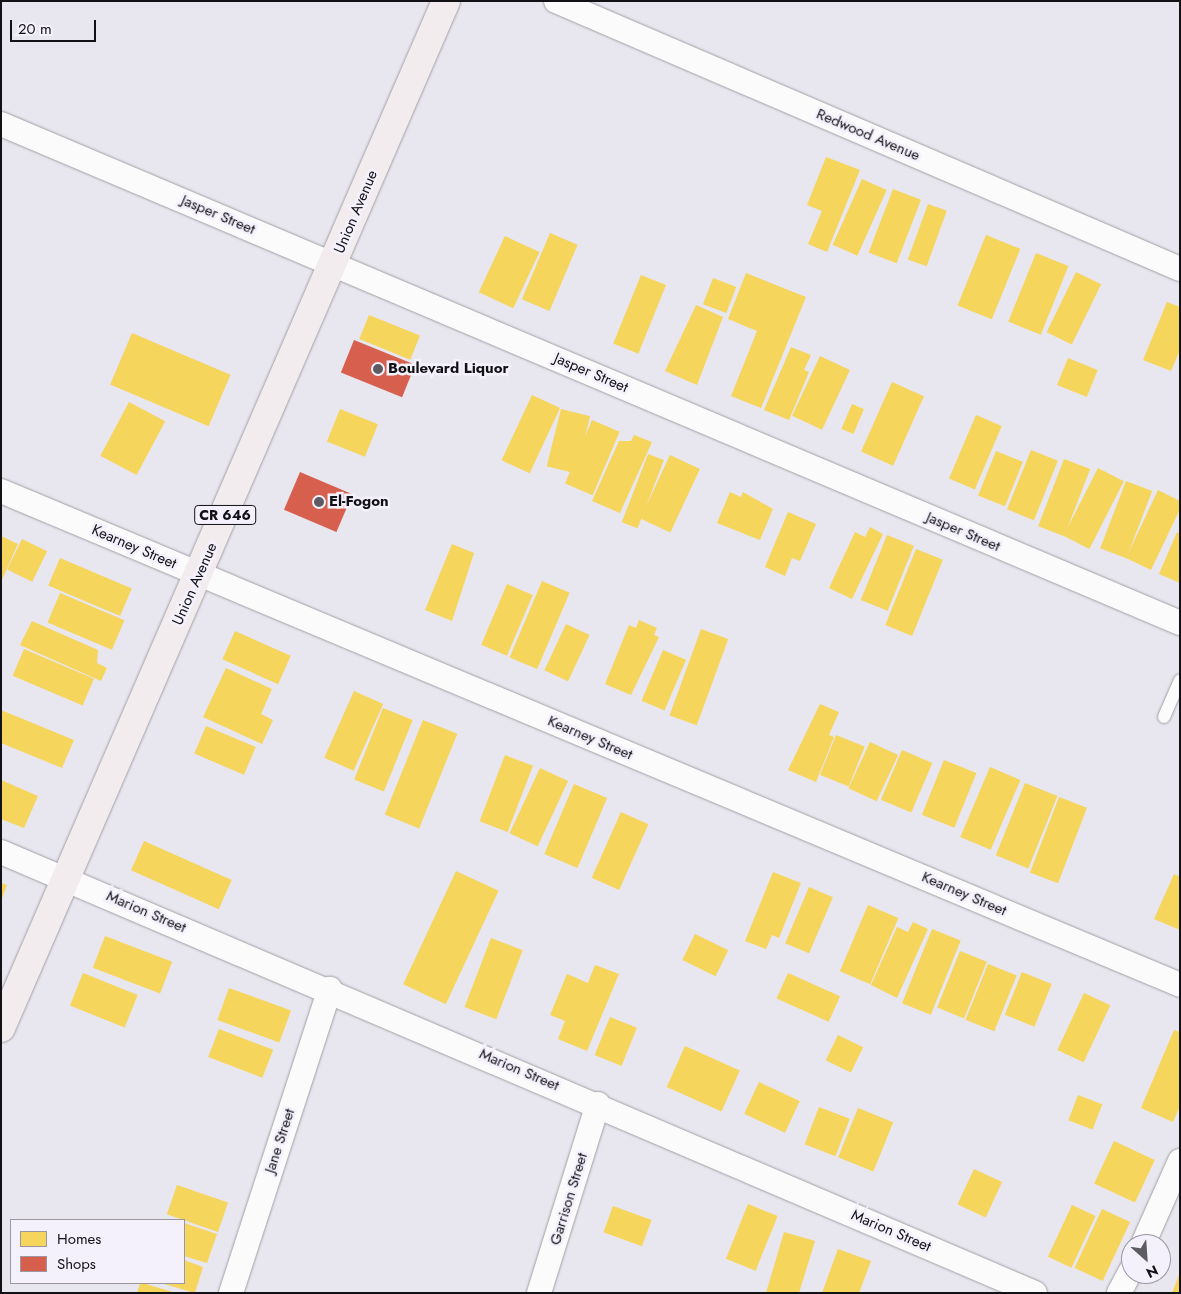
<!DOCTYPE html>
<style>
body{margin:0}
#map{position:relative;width:1181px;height:1294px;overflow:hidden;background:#e8e6ee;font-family:Jost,sans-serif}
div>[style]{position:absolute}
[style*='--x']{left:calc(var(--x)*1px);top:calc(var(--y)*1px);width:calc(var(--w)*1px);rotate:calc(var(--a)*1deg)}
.homes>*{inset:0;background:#f6d55c;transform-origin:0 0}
.shops>*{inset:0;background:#d6604d;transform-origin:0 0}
.roads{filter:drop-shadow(0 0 1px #a1a0a5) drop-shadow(0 0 1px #a1a0a5)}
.lane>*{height:12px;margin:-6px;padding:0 6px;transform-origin:6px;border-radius:6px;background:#fcfbfc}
.street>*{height:24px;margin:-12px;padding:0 12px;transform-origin:12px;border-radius:12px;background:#fcfbfc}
.primary>*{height:28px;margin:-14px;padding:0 14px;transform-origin:14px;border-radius:14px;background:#f3ecef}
.dots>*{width:14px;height:14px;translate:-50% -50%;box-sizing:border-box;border:2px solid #f4f1fd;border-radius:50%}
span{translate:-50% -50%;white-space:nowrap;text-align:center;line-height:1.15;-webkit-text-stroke:5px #f4f1fd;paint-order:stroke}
.shield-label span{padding:1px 4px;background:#f4f1fd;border:1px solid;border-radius:4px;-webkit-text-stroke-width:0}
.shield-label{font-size:14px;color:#121116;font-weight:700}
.street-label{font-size:15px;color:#121116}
.poi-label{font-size:15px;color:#121116;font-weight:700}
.left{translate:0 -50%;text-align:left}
.frame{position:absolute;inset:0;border:2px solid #121116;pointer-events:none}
.legend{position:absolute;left:10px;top:1219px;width:175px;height:65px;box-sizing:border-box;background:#f4f1fd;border:1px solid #9a97a1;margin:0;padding:6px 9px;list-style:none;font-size:15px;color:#121116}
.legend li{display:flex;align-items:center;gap:10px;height:25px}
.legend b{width:25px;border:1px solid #9a97a1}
.north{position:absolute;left:1121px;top:1234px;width:50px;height:50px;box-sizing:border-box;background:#f4f1fd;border:1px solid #9a97a1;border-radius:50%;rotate:154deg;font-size:14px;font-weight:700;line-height:20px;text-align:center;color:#121116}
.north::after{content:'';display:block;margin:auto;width:18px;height:22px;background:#5d5c62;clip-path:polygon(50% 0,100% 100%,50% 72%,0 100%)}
.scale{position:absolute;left:10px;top:20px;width:86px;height:22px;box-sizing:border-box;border:2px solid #121116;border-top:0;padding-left:6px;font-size:15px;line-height:18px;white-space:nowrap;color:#121116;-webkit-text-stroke:4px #f4f1fd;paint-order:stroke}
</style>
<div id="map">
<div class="homes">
<div style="clip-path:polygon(826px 157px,860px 170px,827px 252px,808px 244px,822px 211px,807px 205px)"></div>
<div style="left:862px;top:179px;width:27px;height:72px;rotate:24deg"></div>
<div style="left:893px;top:189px;width:30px;height:68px;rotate:21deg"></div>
<div style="left:928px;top:204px;width:20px;height:59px;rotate:20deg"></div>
<div style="left:550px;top:233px;width:30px;height:72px;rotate:23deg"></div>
<div style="left:986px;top:235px;width:37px;height:76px;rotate:22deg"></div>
<div style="left:505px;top:236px;width:38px;height:62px;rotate:25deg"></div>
<div style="left:1036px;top:253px;width:35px;height:74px;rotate:22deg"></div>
<div style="left:1076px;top:272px;width:28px;height:67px;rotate:26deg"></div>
<div style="clip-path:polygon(746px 273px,806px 297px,761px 408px,731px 396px,757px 331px,728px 319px)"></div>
<div style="left:641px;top:275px;width:27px;height:74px;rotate:22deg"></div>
<div style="left:713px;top:278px;width:25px;height:28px;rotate:21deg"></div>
<div style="clip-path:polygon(1167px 302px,1180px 307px,1180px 350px,1171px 371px,1143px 360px)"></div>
<div style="clip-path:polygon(696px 305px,723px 317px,697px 385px,665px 371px)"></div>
<div style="left:369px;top:315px;width:55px;height:26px;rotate:22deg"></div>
<div style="left:132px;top:333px;width:107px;height:56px;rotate:23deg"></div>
<div style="clip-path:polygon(791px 347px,811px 355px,804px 370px,809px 372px,789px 420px,764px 410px)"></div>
<div style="left:820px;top:356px;width:33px;height:66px;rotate:25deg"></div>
<div style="left:1068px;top:358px;width:32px;height:29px;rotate:22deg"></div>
<div style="left:892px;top:382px;width:35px;height:76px;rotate:24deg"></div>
<div style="left:532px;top:395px;width:31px;height:72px;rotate:25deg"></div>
<div style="left:129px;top:402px;width:41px;height:61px;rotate:28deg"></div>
<div style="left:852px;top:404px;width:13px;height:27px;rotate:23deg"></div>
<div style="left:340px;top:409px;width:41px;height:35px;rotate:22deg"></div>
<div style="left:561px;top:409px;width:30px;height:59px;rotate:14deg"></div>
<div style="left:976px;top:415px;width:28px;height:69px;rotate:23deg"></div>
<div style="left:592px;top:420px;width:30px;height:69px;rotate:23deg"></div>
<div style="clip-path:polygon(634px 435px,652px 442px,620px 513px,592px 501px,619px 441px,631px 441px)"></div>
<div style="left:1031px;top:450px;width:29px;height:64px;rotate:22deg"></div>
<div style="left:996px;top:451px;width:29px;height:48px;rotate:22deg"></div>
<div style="left:648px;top:454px;width:17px;height:73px;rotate:21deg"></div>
<div style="left:670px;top:455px;width:33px;height:70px;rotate:25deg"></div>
<div style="left:1064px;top:459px;width:28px;height:72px;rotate:21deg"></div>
<div style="left:1098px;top:468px;width:29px;height:76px;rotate:27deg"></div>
<div style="left:1126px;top:481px;width:28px;height:72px;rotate:21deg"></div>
<div style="clip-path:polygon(1158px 490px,1180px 501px,1180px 509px,1151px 570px,1126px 558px)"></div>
<div style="clip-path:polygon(730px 492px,741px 497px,743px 492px,773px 509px,760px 540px,717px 523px)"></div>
<div style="clip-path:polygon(788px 512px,816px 524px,800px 561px,792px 558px,785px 576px,765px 567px)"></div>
<div style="clip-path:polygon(870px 527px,883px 534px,852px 599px,829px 588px,855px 532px,865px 537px)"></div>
<div style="clip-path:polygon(1177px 532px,1180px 534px,1180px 583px,1159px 574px)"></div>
<div style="left:887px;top:535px;width:29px;height:70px;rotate:22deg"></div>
<div style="clip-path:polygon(1px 536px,18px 544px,1px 582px)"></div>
<div style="left:22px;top:539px;width:28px;height:34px;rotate:26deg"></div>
<div style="clip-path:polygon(452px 544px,474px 553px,452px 621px,425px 610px)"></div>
<div style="left:916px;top:549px;width:29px;height:82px;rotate:22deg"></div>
<div style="left:60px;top:558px;width:78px;height:30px;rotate:23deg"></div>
<div style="left:542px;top:581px;width:30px;height:83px;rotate:23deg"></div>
<div style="left:507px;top:584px;width:28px;height:66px;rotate:23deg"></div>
<div style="left:60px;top:593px;width:70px;height:32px;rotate:23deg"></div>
<div style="clip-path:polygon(639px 620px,657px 628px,654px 635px,659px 637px,631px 695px,605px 684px,629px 625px,636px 628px)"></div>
<div style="clip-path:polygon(32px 621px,98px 650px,97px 663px,107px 668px,101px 681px,20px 645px)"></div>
<div style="left:566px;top:624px;width:26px;height:51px;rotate:25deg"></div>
<div style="left:701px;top:629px;width:29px;height:92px;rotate:20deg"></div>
<div style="left:235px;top:631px;width:61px;height:31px;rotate:24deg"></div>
<div style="left:24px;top:649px;width:76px;height:29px;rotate:23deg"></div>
<div style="left:663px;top:650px;width:25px;height:55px;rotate:23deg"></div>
<div style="clip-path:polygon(226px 668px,272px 689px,261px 714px,273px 720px,262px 744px,203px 717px)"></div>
<div style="left:354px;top:691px;width:32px;height:73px;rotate:24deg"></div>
<div style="clip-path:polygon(820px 704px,839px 712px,829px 735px,834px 737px,816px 782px,788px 770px)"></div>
<div style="left:383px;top:708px;width:32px;height:77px;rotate:22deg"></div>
<div style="clip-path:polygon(1px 710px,74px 740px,62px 768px,1px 743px)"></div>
<div style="left:423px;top:720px;width:37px;height:102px;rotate:22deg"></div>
<div style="left:206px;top:726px;width:54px;height:30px;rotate:23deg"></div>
<div style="left:836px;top:735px;width:31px;height:43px;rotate:22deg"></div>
<div style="left:870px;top:742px;width:31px;height:51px;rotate:25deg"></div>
<div style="left:902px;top:750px;width:33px;height:54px;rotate:23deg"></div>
<div style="left:505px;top:755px;width:30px;height:71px;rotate:21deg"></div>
<div style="left:944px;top:760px;width:35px;height:59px;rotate:22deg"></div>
<div style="left:990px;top:767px;width:33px;height:76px;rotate:23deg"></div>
<div style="left:540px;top:768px;width:31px;height:72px;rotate:25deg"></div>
<div style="clip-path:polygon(1px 780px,38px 796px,24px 828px,1px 819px)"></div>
<div style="left:1025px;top:783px;width:35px;height:78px;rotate:22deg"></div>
<div style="left:574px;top:784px;width:36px;height:76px;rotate:23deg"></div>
<div style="left:1059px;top:797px;width:30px;height:81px;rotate:21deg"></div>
<div style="left:621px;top:812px;width:30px;height:72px;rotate:24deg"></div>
<div style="left:144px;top:841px;width:96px;height:32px;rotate:24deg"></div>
<div style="left:456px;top:871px;width:47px;height:125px;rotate:25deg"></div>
<div style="clip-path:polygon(773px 872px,801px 883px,779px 938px,772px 935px,766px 949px,745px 941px)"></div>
<div style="clip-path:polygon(1174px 874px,1180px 877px,1180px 930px,1154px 919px)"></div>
<div style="clip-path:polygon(1px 883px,7px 885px,1px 901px)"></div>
<div style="left:809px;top:887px;width:26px;height:61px;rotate:23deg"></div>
<div style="left:868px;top:905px;width:33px;height:72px;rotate:23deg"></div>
<div style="clip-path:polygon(913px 922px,928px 929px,897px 998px,871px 985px,897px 927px,908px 932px)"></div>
<div style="left:932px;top:929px;width:31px;height:80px;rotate:22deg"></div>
<div style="left:695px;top:934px;width:37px;height:29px;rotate:26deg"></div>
<div style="left:105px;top:936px;width:72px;height:34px;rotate:21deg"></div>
<div style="left:491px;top:938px;width:34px;height:74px;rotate:21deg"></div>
<div style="left:960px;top:951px;width:29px;height:61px;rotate:22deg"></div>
<div style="left:988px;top:964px;width:31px;height:60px;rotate:22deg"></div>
<div style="clip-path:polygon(595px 965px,619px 974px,587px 1051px,558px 1039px,565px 1021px,550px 1015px,567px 974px,588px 983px)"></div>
<div style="left:1022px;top:972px;width:32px;height:46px;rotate:22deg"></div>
<div style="left:83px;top:973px;width:59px;height:35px;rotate:22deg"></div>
<div style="left:788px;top:973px;width:57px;height:28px;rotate:24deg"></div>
<div style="left:229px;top:988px;width:66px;height:34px;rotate:20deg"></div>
<div style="left:1084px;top:993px;width:29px;height:63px;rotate:25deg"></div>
<div style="left:610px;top:1017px;width:29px;height:41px;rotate:22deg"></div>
<div style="left:219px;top:1029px;width:58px;height:30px;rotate:21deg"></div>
<div style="clip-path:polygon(1174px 1030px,1180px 1032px,1180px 1106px,1173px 1122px,1141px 1108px)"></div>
<div style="left:838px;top:1035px;width:28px;height:28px;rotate:26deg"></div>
<div style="left:685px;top:1046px;width:60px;height:45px;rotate:24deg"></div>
<div style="left:759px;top:1082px;width:45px;height:35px;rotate:25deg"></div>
<div style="left:1078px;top:1095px;width:26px;height:27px;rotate:21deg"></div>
<div style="left:819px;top:1107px;width:33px;height:40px;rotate:21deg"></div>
<div style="left:858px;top:1108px;width:38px;height:53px;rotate:22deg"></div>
<div style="left:1114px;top:1141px;width:45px;height:47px;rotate:25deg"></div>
<div style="left:974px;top:1169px;width:31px;height:39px;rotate:25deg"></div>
<div style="left:177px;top:1185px;width:54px;height:31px;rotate:19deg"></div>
<div style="left:748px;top:1204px;width:32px;height:59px;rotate:22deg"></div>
<div style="left:1072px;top:1205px;width:26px;height:57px;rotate:25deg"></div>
<div style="left:613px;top:1206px;width:41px;height:28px;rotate:20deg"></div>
<div style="left:1102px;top:1209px;width:31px;height:65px;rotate:25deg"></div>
<div style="clip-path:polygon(184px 1223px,217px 1234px,207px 1263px,184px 1256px)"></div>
<div style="clip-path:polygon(784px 1232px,815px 1241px,799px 1293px,766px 1293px)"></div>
<div style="clip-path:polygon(838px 1249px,871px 1261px,859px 1293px,822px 1293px)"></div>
<div style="clip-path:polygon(184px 1260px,203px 1267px,195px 1293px,161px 1283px,184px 1283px)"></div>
<div style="clip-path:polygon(1180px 1272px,1180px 1293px,1172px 1293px)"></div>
<div style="clip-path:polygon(140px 1283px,143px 1283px,176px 1293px,137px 1293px)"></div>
</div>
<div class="shops">
<div style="left:354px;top:340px;width:66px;height:35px;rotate:22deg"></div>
<div style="left:300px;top:472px;width:57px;height:41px;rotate:23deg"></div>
</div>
<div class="roads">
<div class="lane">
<div style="--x:1164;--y:717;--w:40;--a:-66.6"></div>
</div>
<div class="street">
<div style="--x:556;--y:1;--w:679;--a:23.24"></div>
<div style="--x:1;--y:124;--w:1280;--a:22.94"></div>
<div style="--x:1;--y:491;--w:1278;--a:22.73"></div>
<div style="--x:1;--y:852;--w:1124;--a:23.1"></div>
<div style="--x:1143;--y:1244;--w:91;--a:-66"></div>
<div style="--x:231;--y:1293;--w:320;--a:-72"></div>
<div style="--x:539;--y:1293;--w:198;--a:-72.7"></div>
<div style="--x:1119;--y:1293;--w:26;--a:-62"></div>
</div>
<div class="primary">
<div style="--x:1;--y:1028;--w:1119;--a:-66.57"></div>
</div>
</div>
<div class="dots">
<div style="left:378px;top:369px;background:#5d5c62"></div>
<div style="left:319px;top:502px;background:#5d5c62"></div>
</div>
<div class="shield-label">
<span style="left:225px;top:515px">CR 646</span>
</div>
<div class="street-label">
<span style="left:868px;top:135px;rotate:23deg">Redwood Avenue</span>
<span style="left:356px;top:212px;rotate:-67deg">Union Avenue</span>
<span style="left:218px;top:215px;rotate:23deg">Jasper Street</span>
<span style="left:591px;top:373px;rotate:23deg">Jasper Street</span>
<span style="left:963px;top:532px;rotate:23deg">Jasper Street</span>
<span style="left:134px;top:547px;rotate:23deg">Kearney Street</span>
<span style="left:195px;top:584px;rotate:-66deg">Union Avenue</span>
<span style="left:590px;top:738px;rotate:23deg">Kearney Street</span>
<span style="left:964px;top:894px;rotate:23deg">Kearney Street</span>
<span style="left:146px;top:912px;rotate:23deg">Marion Street</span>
<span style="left:519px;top:1070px;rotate:23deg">Marion Street</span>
<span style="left:280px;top:1141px;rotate:-72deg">Jane Street</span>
<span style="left:569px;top:1199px;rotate:-73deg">Garrison Street</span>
<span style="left:891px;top:1231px;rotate:23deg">Marion Street</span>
</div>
<div class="poi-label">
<span class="left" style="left:388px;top:369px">Boulevard Liquor</span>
<span class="left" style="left:329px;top:502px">El-Fogon</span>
</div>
<div class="frame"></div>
<ul class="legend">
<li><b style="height:14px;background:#f6d55c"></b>Homes</li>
<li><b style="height:14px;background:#d6604d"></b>Shops</li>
</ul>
<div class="north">N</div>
<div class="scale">20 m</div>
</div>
